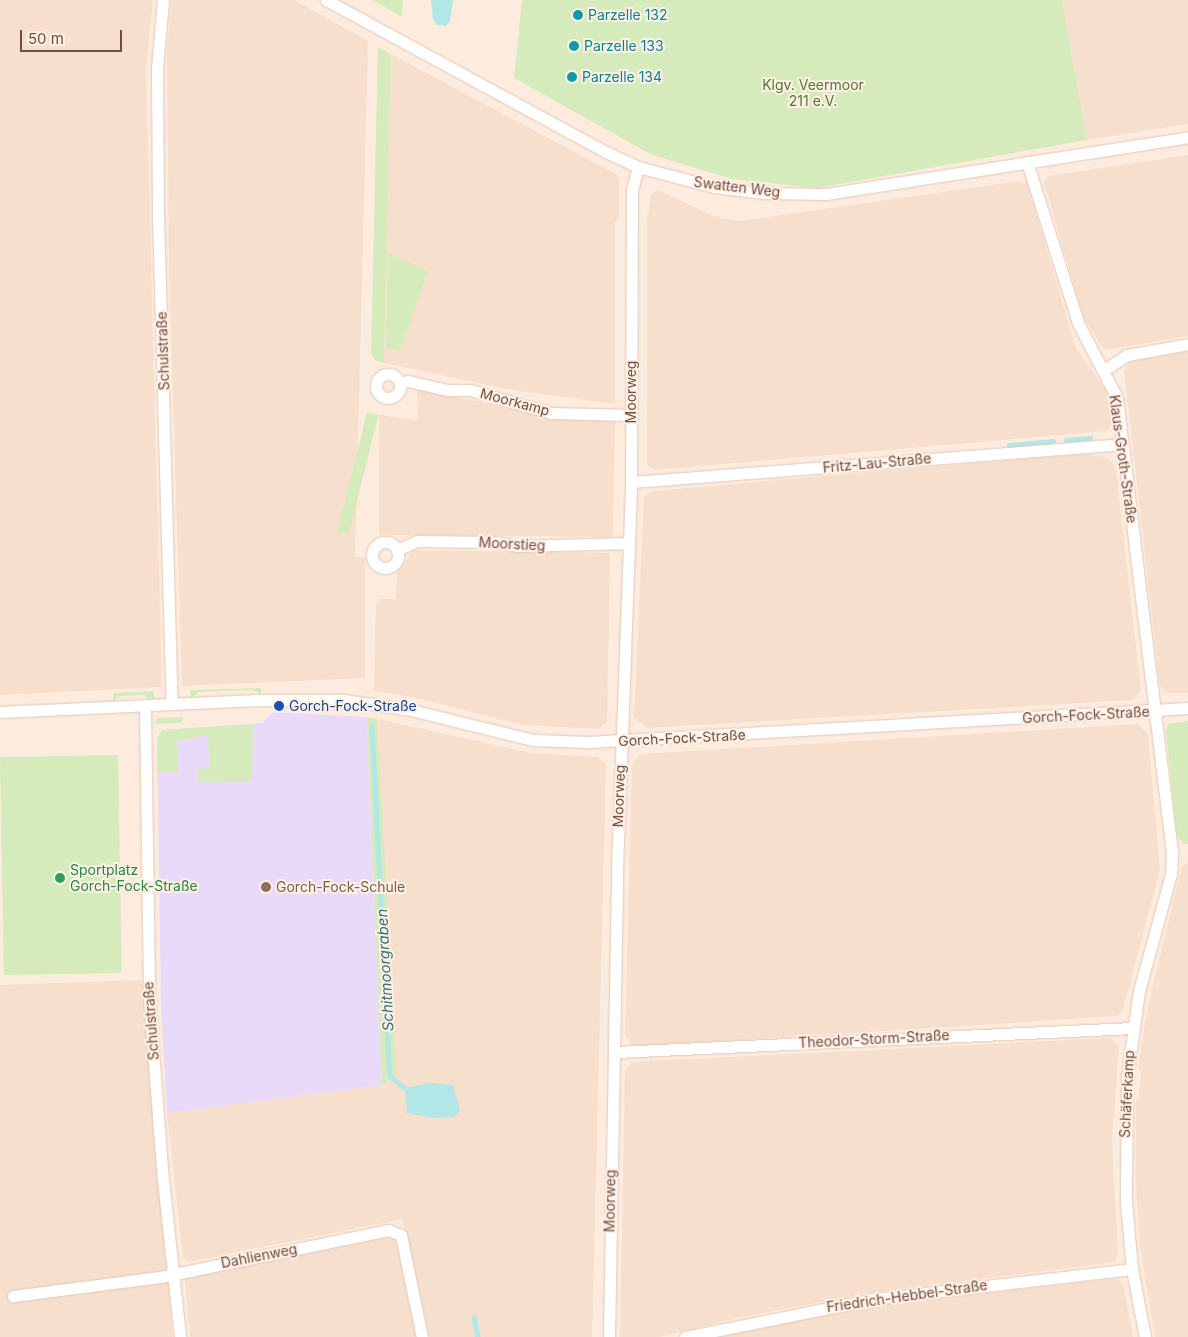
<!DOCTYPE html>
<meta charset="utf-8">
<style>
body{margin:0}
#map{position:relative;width:1188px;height:1337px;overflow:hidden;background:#fdecdd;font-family:Inter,sans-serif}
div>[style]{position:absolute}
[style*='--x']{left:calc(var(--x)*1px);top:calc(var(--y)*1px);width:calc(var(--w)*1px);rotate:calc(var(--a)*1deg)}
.residential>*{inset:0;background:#f7dfce}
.education>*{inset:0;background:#e9daf9}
.green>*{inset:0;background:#d6ebbc;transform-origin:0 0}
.water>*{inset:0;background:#b1e7e6}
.stream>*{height:4.5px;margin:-2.25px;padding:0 2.25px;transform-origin:2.25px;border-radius:2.25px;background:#b1e7e6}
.roads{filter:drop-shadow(0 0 1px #e3c8bc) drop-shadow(0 0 1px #e3c8bc)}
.minor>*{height:11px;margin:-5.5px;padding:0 5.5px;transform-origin:5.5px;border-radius:5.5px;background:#fff}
.minor>.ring{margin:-5.5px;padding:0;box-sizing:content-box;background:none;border:11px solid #fff;border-radius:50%}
.dots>*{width:14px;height:14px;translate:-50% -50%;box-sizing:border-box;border:2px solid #fff0e4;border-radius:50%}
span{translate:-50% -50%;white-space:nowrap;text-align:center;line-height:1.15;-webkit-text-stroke:4px #fff0e4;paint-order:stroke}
.culture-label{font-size:14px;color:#0d838f}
.left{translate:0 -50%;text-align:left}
.park-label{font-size:14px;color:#55743a}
.street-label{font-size:14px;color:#734e45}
.transit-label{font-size:14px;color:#164399}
.leisure-label{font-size:14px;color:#27864d}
.education-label{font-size:14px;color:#785e54}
.water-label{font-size:15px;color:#357374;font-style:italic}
.scale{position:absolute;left:20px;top:30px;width:102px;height:22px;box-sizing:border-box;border:2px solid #734e45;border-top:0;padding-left:6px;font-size:15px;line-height:18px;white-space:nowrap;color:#734e45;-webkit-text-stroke:4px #fff0e4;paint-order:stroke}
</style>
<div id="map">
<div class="residential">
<div style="clip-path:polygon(0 0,153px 0,146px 67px,162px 687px,0 695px)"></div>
<div style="clip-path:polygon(172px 0,294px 0,368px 41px,355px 557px,365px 557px,365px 678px,182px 686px,169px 272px,167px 49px)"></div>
<div style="clip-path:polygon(1062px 0,1188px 0,1188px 124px,1087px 140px)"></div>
<div style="clip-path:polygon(391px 54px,616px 174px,619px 179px,619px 215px,615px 223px,615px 404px,507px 389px,384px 363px)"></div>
<div style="clip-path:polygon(1188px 155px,1188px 336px,1104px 350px,1083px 316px,1044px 182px,1048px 176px)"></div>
<div style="clip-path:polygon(1019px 181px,1027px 184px,1076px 348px,1111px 397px,1113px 423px,1107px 431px,654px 470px,647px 465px,647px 221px,651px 195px,658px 190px,716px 217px,739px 221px)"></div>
<div style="clip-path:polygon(1188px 351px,1188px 693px,1168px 693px,1160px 686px,1124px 370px,1129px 362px)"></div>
<div style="clip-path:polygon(417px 389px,566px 419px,615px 421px,613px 537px,379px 535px,379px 415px,418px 420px)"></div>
<div style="clip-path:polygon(1083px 454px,1109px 458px,1116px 469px,1141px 691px,1133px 700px,647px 728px,634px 718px,644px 497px,652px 491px)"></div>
<div style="clip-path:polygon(413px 550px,610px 553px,607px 722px,598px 729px,523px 725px,412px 697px,374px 691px,376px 603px,381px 599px,396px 599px,397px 572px)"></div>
<div style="clip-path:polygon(377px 719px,531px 753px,598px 757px,606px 765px,592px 1337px,430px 1337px,402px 1219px,188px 1262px,183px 1259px,167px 1113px,382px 1085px,396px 1077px)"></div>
<div style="clip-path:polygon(1138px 724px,1148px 734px,1160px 870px,1123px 1010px,1118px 1016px,634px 1047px,625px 1035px,632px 763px,641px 754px)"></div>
<div style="clip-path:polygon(1188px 861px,1188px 1337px,1155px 1337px,1140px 1246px,1136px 1184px,1136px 1100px,1139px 1098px,1141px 1071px,1138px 1070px,1145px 1022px,1154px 980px,1182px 867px)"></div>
<div style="clip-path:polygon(142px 980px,173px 1337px,0 1337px,0 985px)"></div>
<div style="clip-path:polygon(1111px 1038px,1119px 1047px,1112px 1142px,1118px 1253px,1116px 1262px,868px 1293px,741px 1317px,660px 1337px,620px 1337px,625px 1071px,631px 1062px)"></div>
<div style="clip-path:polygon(387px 1236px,395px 1238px,416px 1337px,190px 1337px,185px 1281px,188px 1276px)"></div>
<div style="clip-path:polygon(1112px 1279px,1119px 1280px,1124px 1287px,1133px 1337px,719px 1337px,877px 1305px)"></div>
</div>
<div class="education">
<div style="clip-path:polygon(273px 712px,367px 717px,382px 1085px,167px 1113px,161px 1008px,157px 739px,162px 730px,262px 723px)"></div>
</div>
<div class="green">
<div style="clip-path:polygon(372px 0,403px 0,402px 17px)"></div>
<div style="clip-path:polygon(522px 0,1062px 0,1087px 140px,817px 188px,732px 179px,652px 155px,514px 78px)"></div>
<div style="clip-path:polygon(378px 47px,391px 54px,384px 363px,376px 361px,371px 354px)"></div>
<div style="clip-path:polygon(388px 253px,428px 271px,400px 351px,386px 347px)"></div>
<div style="left:367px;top:412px;width:12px;height:123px;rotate:14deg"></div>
<div style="clip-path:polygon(261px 688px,261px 694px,253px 690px,199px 692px,191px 699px,190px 690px)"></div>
<div style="clip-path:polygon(154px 691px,154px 699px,148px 699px,145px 695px,120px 696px,113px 701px,113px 693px)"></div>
<div style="clip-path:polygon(367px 717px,377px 719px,392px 983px,396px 1077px,382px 1085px)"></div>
<div style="clip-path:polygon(158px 718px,182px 717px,184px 718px,181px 723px,155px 724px)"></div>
<div style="clip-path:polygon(1188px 721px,1188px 844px,1184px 844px,1177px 836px,1166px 731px,1168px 724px)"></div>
<div style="clip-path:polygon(253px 724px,252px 781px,198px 782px,198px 769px,210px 768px,208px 735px,177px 741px,178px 772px,157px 772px,157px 739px,162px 730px)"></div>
<div style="left:118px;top:755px;width:218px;height:118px;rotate:89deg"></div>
</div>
<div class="water">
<div style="clip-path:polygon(431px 0,453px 0,450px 21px,446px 26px,437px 25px,433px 19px)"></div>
<div style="clip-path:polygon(429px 1083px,453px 1085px,460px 1111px,454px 1117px,432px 1118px,407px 1113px,405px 1088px)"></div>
</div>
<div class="stream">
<div style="--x:1066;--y:440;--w:24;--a:-5"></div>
<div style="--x:1009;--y:445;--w:44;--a:-5.2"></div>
<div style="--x:372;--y:726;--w:350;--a:87.1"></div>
<div style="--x:390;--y:1076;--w:19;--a:39"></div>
<div style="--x:474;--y:1317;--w:20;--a:79"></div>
</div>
<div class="roads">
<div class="minor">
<div style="--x:163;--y:0;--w:69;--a:95"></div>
<div style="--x:157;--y:69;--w:147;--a:89.6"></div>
<div style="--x:158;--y:216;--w:487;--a:88.4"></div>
<div style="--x:326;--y:0;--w:319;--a:28.5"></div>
<div style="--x:606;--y:152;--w:35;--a:25"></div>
<div style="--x:638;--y:167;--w:79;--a:14.7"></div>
<div style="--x:714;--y:187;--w:51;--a:6.7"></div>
<div style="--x:765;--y:193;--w:61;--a:0.9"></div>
<div style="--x:826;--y:194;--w:366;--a:-8.9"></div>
<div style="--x:1027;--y:162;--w:169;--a:72.4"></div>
<div style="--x:1078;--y:323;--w:85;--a:62.5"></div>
<div style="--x:1117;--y:398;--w:460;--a:83.1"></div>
<div style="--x:1172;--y:855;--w:19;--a:93"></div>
<div style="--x:1171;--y:874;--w:121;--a:105.3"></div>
<div style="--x:1139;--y:991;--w:86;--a:98"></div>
<div style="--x:1127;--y:1076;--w:126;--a:90.5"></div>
<div style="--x:1126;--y:1202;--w:67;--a:84.9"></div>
<div style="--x:1132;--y:1269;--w:69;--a:79.2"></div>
<div style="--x:1104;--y:370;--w:27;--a:-33"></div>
<div style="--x:1127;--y:355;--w:62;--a:-10.2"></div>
<div class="ring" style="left:376px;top:374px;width:13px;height:13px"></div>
<div style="--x:400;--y:383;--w:8;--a:-14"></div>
<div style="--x:408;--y:381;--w:41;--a:12.7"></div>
<div style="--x:448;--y:390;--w:22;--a:0"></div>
<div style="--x:470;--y:390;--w:84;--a:15.9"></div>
<div style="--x:551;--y:413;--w:80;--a:1.4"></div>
<div style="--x:631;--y:482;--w:493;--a:-4.4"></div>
<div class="ring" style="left:372px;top:542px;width:15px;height:15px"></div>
<div style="--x:397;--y:550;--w:22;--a:-24"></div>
<div style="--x:417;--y:541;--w:78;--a:0.7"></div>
<div style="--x:495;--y:542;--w:22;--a:10"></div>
<div style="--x:517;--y:546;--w:112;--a:-1.5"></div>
<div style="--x:145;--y:705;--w:294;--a:89.2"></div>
<div style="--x:149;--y:999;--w:182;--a:85.6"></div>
<div style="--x:163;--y:1180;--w:158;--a:83.8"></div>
<div style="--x:0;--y:712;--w:257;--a:-2.7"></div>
<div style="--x:257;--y:700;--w:87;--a:0"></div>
<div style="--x:344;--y:700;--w:68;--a:8.5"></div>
<div style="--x:411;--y:710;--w:126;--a:13.8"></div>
<div style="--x:533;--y:740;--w:55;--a:2.1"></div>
<div style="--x:588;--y:742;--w:601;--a:-3.24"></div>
<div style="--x:616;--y:1052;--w:517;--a:-2.66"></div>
<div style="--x:13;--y:1296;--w:148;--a:-7.4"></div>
<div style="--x:160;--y:1277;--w:233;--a:-11.6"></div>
<div style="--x:388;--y:1230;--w:14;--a:21"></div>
<div style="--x:401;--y:1235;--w:104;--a:78.4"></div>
<div style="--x:609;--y:1337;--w:493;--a:-89"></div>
<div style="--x:618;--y:844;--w:362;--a:-87.9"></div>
<div style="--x:631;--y:482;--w:292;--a:-89.8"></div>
<div style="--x:632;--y:190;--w:24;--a:-75"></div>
<div style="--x:685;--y:1337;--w:192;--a:-11.4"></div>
<div style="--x:873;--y:1299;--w:261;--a:-6.6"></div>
</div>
</div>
<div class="dots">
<div style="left:578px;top:15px;background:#0f9aa8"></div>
<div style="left:574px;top:46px;background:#0f9aa8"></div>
<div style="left:572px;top:77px;background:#0f9aa8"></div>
<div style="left:279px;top:706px;background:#1a4fb4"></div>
<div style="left:60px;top:878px;background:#2e9e5b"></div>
<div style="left:266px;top:887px;background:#8d6e63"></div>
</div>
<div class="culture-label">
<span class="left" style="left:588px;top:15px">Parzelle 132</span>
<span class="left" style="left:584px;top:46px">Parzelle 133</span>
<span class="left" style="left:582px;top:77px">Parzelle 134</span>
</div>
<div class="park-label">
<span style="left:813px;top:93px">Klgv. Veermoor<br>211 e.V.</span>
</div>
<div class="street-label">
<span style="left:737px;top:187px;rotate:7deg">Swatten Weg</span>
<span style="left:163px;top:351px;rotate:-92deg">Schulstraße</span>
<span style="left:631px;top:392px;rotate:-90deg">Moorweg</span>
<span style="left:515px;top:402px;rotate:15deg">Moorkamp</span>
<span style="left:1123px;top:459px;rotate:82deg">Klaus-Groth-Straße</span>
<span style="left:877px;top:463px;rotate:-5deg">Fritz-Lau-Straße</span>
<span style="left:512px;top:544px;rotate:3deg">Moorstieg</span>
<span style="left:1086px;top:715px;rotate:-3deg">Gorch-Fock-Straße</span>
<span style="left:682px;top:738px;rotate:-3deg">Gorch-Fock-Straße</span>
<span style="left:619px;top:796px;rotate:-88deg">Moorweg</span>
<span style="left:151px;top:1021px;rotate:-94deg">Schulstraße</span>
<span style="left:874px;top:1039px;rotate:-3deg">Theodor-Storm-Straße</span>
<span style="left:1127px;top:1094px;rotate:-87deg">Schäferkamp</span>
<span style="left:610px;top:1201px;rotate:-89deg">Moorweg</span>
<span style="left:259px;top:1256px;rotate:-11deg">Dahlienweg</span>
<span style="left:907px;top:1296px;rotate:-8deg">Friedrich-Hebbel-Straße</span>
</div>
<div class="transit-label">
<span class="left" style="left:289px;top:706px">Gorch-Fock-Straße</span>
</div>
<div class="leisure-label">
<span class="left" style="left:70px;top:878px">Sportplatz<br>Gorch-Fock-Straße</span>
</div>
<div class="education-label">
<span class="left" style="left:276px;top:887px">Gorch-Fock-Schule</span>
</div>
<div class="water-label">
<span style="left:385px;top:970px;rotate:-93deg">Schitmoorgraben</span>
</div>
<div class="scale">50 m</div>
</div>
